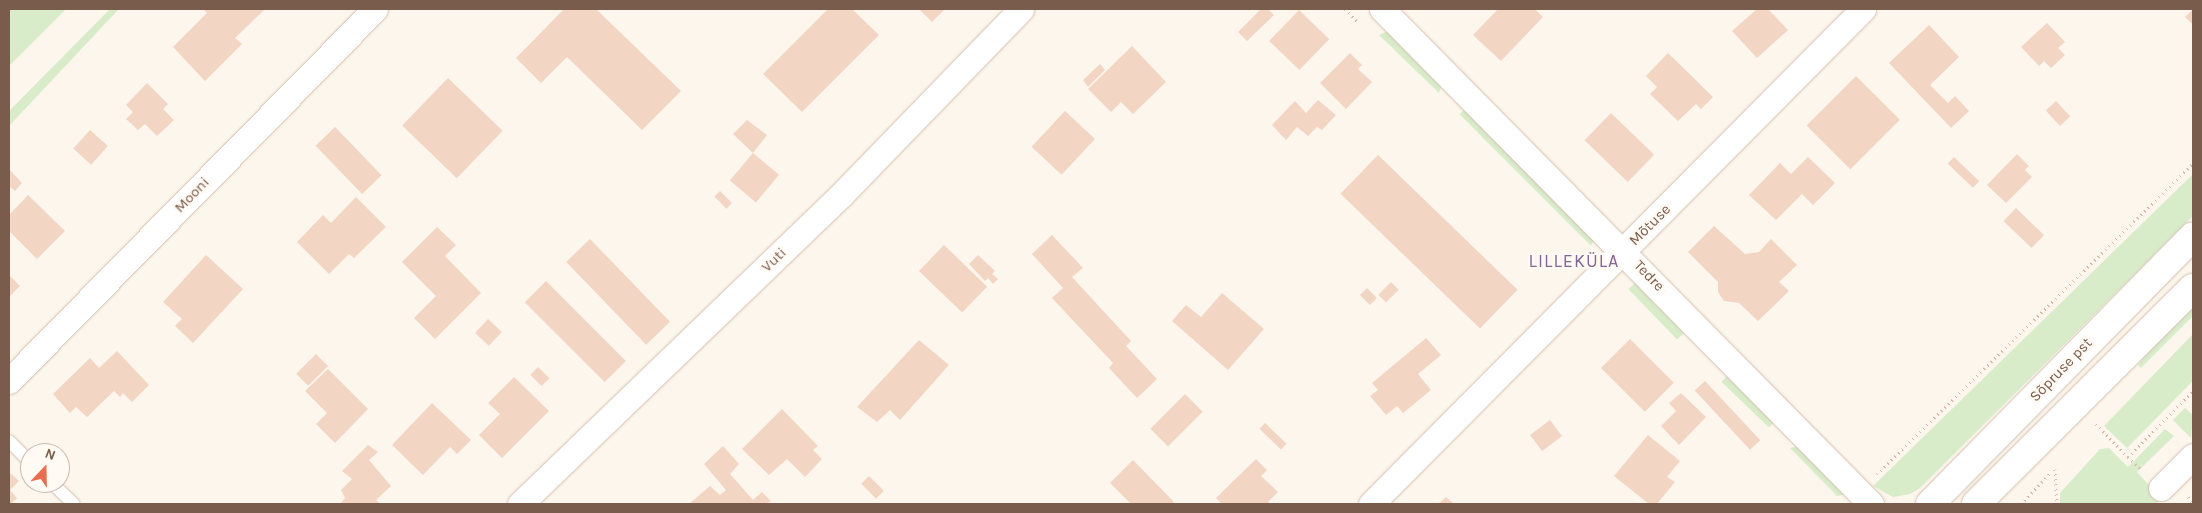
<!DOCTYPE html>
<meta charset="utf-8">
<style>
body{margin:0}
#map{position:relative;width:2202px;height:513px;overflow:hidden;background:#fdf6ec;font-family:Karla,sans-serif}
div>[style]{position:absolute}
[style*='--x']{left:calc(var(--x)*1px);top:calc(var(--y)*1px);width:calc(var(--w)*1px);rotate:calc(var(--a)*1deg)}
.green>*{inset:0;background:#d8ecc9;transform-origin:0 0}
.building>*{inset:0;background:#f3d5c3;transform-origin:0 0}
.path>*{height:3px;margin-top:-1.5px;transform-origin:0;background:repeating-linear-gradient(90deg,#d9b8a5 0 1px,transparent 0 5px)}
.roads{filter:drop-shadow(0 0 1px #d1beb0) drop-shadow(0 0 1px #d1beb0)}
.lane>*{height:12px;margin:-6px;padding:0 6px;transform-origin:6px;border-radius:6px;background:#fff}
.street>*{height:25px;margin:-12.5px;padding:0 12.5px;transform-origin:12.5px;border-radius:12.5px;background:#fff}
.secondary>*{height:28px;margin:-14px;padding:0 14px;transform-origin:14px;border-radius:14px;background:#fff}
span{translate:-50% -50%;white-space:nowrap;text-align:center;line-height:1.15;-webkit-text-stroke:5px #fffaf3;paint-order:stroke}
.street-label{font-size:15px;color:#7a5c4d}
.quarter-label{font-size:18px;color:#846695;letter-spacing:1px}
.frame{position:absolute;inset:0;border:10px solid #7a5c4d;pointer-events:none}
.north{position:absolute;left:20px;top:443px;width:50px;height:50px;box-sizing:border-box;background:#fffaf3;border:1px solid #cabbb1;border-radius:50%;rotate:21deg;font-size:14px;font-weight:700;line-height:20px;text-align:center;color:#7a5c4d}
.north::after{content:'';display:block;margin:auto;width:18px;height:22px;background:#e76f51;clip-path:polygon(50% 0,100% 100%,50% 72%,0 100%)}
</style>
<div id="map">
<div class="green">
<div style="clip-path:polygon(9px 9px,66px 9px,9px 66px)"></div>
<div style="clip-path:polygon(110px 9px,119px 9px,9px 126px,9px 111px)"></div>
<div style="clip-path:polygon(1388px 31px,1442px 84px,1439px 93px,1379px 35px)"></div>
<div style="left:1466px;top:108px;width:185px;height:9px;rotate:45deg"></div>
<div style="clip-path:polygon(2193px 174px,2193px 216px,1919px 489px,1910px 494px,1893px 497px,1873px 486px)"></div>
<div style="left:1635px;top:283px;width:70px;height:9px;rotate:46deg"></div>
<div style="clip-path:polygon(2193px 302px,2193px 316px,2141px 368px,2138px 365px,2160px 337px)"></div>
<div style="clip-path:polygon(2193px 334px,2193px 381px,2127px 448px,2104px 426px)"></div>
<div style="left:1727px;top:376px;width:66px;height:8px;rotate:44deg"></div>
<div style="clip-path:polygon(2185px 408px,2193px 415px,2191px 438px,2173px 420px)"></div>
<div style="clip-path:polygon(2165px 429px,2174px 436px,2137px 472px,2160px 497px,2157px 504px,2060px 504px,2060px 493px,2100px 449px,2109px 448px,2128px 467px)"></div>
<div style="clip-path:polygon(1798px 446px,1847px 494px,1837px 496px,1790px 448px)"></div>
</div>
<div class="building">
<div style="clip-path:polygon(203px 9px,265px 9px,235px 38px,242px 44px,205px 81px,173px 47px,207px 13px)"></div>
<div style="clip-path:polygon(564px 9px,596px 9px,681px 91px,642px 130px,567px 57px,541px 83px,516px 58px)"></div>
<div style="clip-path:polygon(828px 9px,852px 9px,879px 35px,802px 112px,763px 74px)"></div>
<div style="clip-path:polygon(919px 9px,945px 9px,932px 22px)"></div>
<div style="clip-path:polygon(1261px 9px,1268px 9px,1274px 15px,1247px 41px,1238px 32px)"></div>
<div style="clip-path:polygon(1498px 9px,1535px 9px,1543px 17px,1501px 61px,1473px 35px)"></div>
<div style="clip-path:polygon(1757px 9px,1768px 9px,1788px 30px,1757px 58px,1732px 31px)"></div>
<div style="clip-path:polygon(2193px 9px,2193px 25px,2185px 17px)"></div>
<div style="left:1299px;top:10px;width:42px;height:43px;rotate:44deg"></div>
<div style="clip-path:polygon(2047px 23px,2065px 42px,2058px 48px,2065px 55px,2051px 68px,2044px 61px,2039px 66px,2021px 47px)"></div>
<div style="clip-path:polygon(1929px 25px,1959px 57px,1930px 85px,1948px 103px,1955px 96px,1969px 111px,1951px 128px,1889px 63px)"></div>
<div style="clip-path:polygon(1132px 46px,1166px 82px,1133px 114px,1121px 102px,1111px 112px,1088px 89px)"></div>
<div style="clip-path:polygon(1350px 53px,1362px 65px,1358px 69px,1372px 82px,1346px 109px,1320px 83px)"></div>
<div style="clip-path:polygon(1668px 53px,1713px 97px,1701px 109px,1696px 104px,1678px 121px,1650px 94px,1657px 87px,1646px 76px)"></div>
<div style="clip-path:polygon(1100px 64px,1105px 70px,1088px 87px,1083px 80px)"></div>
<div style="left:1856px;top:76px;width:62px;height:70px;rotate:45deg"></div>
<div style="left:448px;top:78px;width:76px;height:66px;rotate:44deg"></div>
<div style="clip-path:polygon(147px 83px,168px 104px,163px 109px,174px 120px,157px 136px,145px 124px,138px 130px,126px 119px,133px 112px,126px 105px)"></div>
<div style="clip-path:polygon(1318px 100px,1336px 115px,1322px 130px,1317px 127px,1308px 136px,1297px 127px,1286px 140px,1272px 125px,1295px 101px,1306px 113px)"></div>
<div style="left:2056px;top:101px;width:21px;height:14px;rotate:47deg"></div>
<div style="left:1065px;top:111px;width:41px;height:49px;rotate:43deg"></div>
<div style="left:1611px;top:113px;width:60px;height:38px;rotate:44deg"></div>
<div style="clip-path:polygon(747px 120px,767px 135px,753px 153px,733px 134px)"></div>
<div style="left:335px;top:127px;width:67px;height:27px;rotate:46deg"></div>
<div style="left:90px;top:130px;width:24px;height:25px;rotate:42deg"></div>
<div style="left:753px;top:153px;width:34px;height:36px;rotate:40deg"></div>
<div style="clip-path:polygon(2017px 154px,2029px 166px,2025px 170px,2032px 177px,2006px 203px,1987px 185px)"></div>
<div style="left:1378px;top:155px;width:194px;height:54px;rotate:44deg"></div>
<div style="clip-path:polygon(1808px 157px,1835px 183px,1813px 205px,1802px 194px,1776px 220px,1749px 195px,1780px 163px,1791px 174px)"></div>
<div style="left:1954px;top:157px;width:35px;height:9px;rotate:44deg"></div>
<div style="clip-path:polygon(9px 169px,22px 183px,15px 191px,9px 186px)"></div>
<div style="left:720px;top:191px;width:17px;height:8px;rotate:45deg"></div>
<div style="clip-path:polygon(28px 195px,65px 231px,37px 259px,9px 231px,9px 215px)"></div>
<div style="clip-path:polygon(356px 197px,386px 227px,354px 258px,349px 254px,329px 274px,297px 242px,323px 215px,331px 223px)"></div>
<div style="left:2016px;top:208px;width:39px;height:18px;rotate:44deg"></div>
<div style="clip-path:polygon(1714px 226px,1745px 254px,1759px 252px,1771px 239px,1797px 265px,1779px 282px,1789px 291px,1758px 321px,1739px 303px,1724px 301px,1718px 292px,1718px 282px,1688px 252px)"></div>
<div style="clip-path:polygon(437px 227px,456px 245px,445px 256px,481px 293px,435px 339px,414px 318px,436px 296px,402px 262px)"></div>
<div style="clip-path:polygon(1052px 235px,1083px 268px,1072px 277px,1131px 341px,1126px 346px,1157px 379px,1137px 398px,1109px 368px,1113px 363px,1052px 298px,1063px 288px,1032px 254px)"></div>
<div style="left:590px;top:239px;width:115px;height:33px;rotate:46deg"></div>
<div style="left:944px;top:245px;width:60px;height:36px;rotate:44deg"></div>
<div style="clip-path:polygon(206px 255px,243px 289px,193px 343px,175px 326px,182px 319px,163px 302px)"></div>
<div style="clip-path:polygon(978px 255px,995px 271px,992px 274px,998px 279px,993px 284px,988px 278px,985px 281px,969px 264px)"></div>
<div style="clip-path:polygon(9px 275px,20px 286px,9px 297px)"></div>
<div style="left:546px;top:281px;width:113px;height:30px;rotate:45deg"></div>
<div style="left:1391px;top:282px;width:11px;height:18px;rotate:45deg"></div>
<div style="left:1367px;top:288px;width:14px;height:10px;rotate:45deg"></div>
<div style="clip-path:polygon(1222px 293px,1264px 329px,1228px 370px,1172px 321px,1186px 305px,1201px 317px)"></div>
<div style="left:488px;top:319px;width:19px;height:19px;rotate:43deg"></div>
<div style="clip-path:polygon(1426px 338px,1441px 355px,1418px 374px,1431px 390px,1403px 413px,1397px 406px,1386px 415px,1370px 396px,1378px 390px,1372px 383px)"></div>
<div style="left:1630px;top:339px;width:62px;height:41px;rotate:45deg"></div>
<div style="clip-path:polygon(919px 340px,949px 365px,900px 420px,890px 410px,877px 422px,857px 407px)"></div>
<div style="clip-path:polygon(117px 351px,149px 385px,132px 402px,123px 393px,120px 397px,114px 391px,87px 417px,76px 407px,70px 413px,53px 394px,90px 358px,99px 368px)"></div>
<div style="left:316px;top:354px;width:17px;height:28px;rotate:45deg"></div>
<div style="left:538px;top:367px;width:16px;height:11px;rotate:45deg"></div>
<div style="clip-path:polygon(328px 369px,368px 409px,335px 443px,316px 424px,327px 413px,305px 391px)"></div>
<div style="clip-path:polygon(514px 377px,549px 411px,502px 458px,479px 435px,500px 414px,488px 403px)"></div>
<div style="left:1705px;top:381px;width:81px;height:14px;rotate:47deg"></div>
<div style="clip-path:polygon(1681px 393px,1706px 417px,1679px 445px,1661px 426px,1676px 411px,1669px 403px)"></div>
<div style="left:1185px;top:394px;width:25px;height:49px;rotate:45deg"></div>
<div style="clip-path:polygon(432px 403px,471px 440px,457px 454px,450px 447px,423px 475px,392px 445px)"></div>
<div style="clip-path:polygon(782px 409px,818px 446px,813px 450px,822px 459px,805px 477px,787px 459px,769px 475px,742px 449px)"></div>
<div style="left:1550px;top:420px;width:20px;height:25px;rotate:53deg"></div>
<div style="left:1265px;top:423px;width:30px;height:8px;rotate:44deg"></div>
<div style="clip-path:polygon(1648px 435px,1680px 461px,1667px 477px,1675px 482px,1657px 504px,1649px 504px,1614px 476px)"></div>
<div style="clip-path:polygon(368px 445px,378px 452px,369px 460px,391px 486px,376px 500px,380px 504px,340px 504px,345px 498px,341px 490px,352px 479px,342px 471px)"></div>
<div style="clip-path:polygon(723px 446px,739px 464px,730px 474px,753px 500px,762px 492px,771px 501px,767px 504px,689px 504px,710px 486px,720px 495px,726px 490px,704px 464px)"></div>
<div style="clip-path:polygon(1256px 459px,1267px 470px,1261px 476px,1278px 492px,1268px 502px,1270px 504px,1222px 504px,1216px 498px)"></div>
<div style="clip-path:polygon(1133px 460px,1174px 502px,1172px 504px,1131px 504px,1110px 483px)"></div>
<div style="clip-path:polygon(9px 472px,19px 481px,10px 490px,17px 498px,11px 504px,9px 504px)"></div>
<div style="left:869px;top:476px;width:21px;height:11px;rotate:45deg"></div>
<div style="clip-path:polygon(1446px 497px,1454px 504px,1438px 504px)"></div>
</div>
<div class="path">
<div style="--x:1345;--y:9;--w:17;--a:45"></div>
<div style="--x:2096;--y:424;--w:46;--a:45.9"></div>
<div style="--x:2128;--y:457;--w:93;--a:-45.4"></div>
<div style="--x:2128;--y:457;--w:19;--a:43"></div>
<div style="--x:2055;--y:469;--w:35;--a:87"></div>
<div style="--x:1877;--y:474;--w:443;--a:-44.5"></div>
<div style="--x:2188;--y:497;--w:8;--a:50"></div>
<div style="--x:2021;--y:504;--w:44;--a:-46.8"></div>
</div>
<div class="roads">
<div class="lane">
<div style="--x:9;--y:441;--w:30;--a:45"></div>
<div style="--x:52;--y:483;--w:30;--a:44"></div>
</div>
<div class="street">
<div style="--x:1382;--y:9;--w:696;--a:45.35"></div>
<div style="--x:9;--y:381;--w:522;--a:-45.47"></div>
<div style="--x:2161;--y:488;--w:45;--a:-45"></div>
<div style="--x:520;--y:504;--w:446;--a:-43.9"></div>
<div style="--x:841;--y:195;--w:259;--a:-45.9"></div>
<div style="--x:1371;--y:504;--w:698;--a:-45.17"></div>
</div>
<div class="secondary">
<div style="--x:1930;--y:504;--w:375;--a:-45.5"></div>
<div style="--x:1976;--y:504;--w:306;--a:-44.9"></div>
</div>
</div>
<div class="street-label">
<span style="left:192px;top:195px;rotate:-46deg">Mooni</span>
<span style="left:1650px;top:225px;rotate:-45deg">Mõtuse</span>
<span style="left:774px;top:260px;rotate:-44deg">Vuti</span>
<span style="left:1649px;top:276px;rotate:46deg">Tedre</span>
<span style="left:2061px;top:370px;rotate:-46deg">Sõpruse pst</span>
</div>
<div class="quarter-label">
<span style="left:1574px;top:261px">LILLEKÜLA</span>
</div>
<div class="frame"></div>
<div class="north">N</div>
</div>
